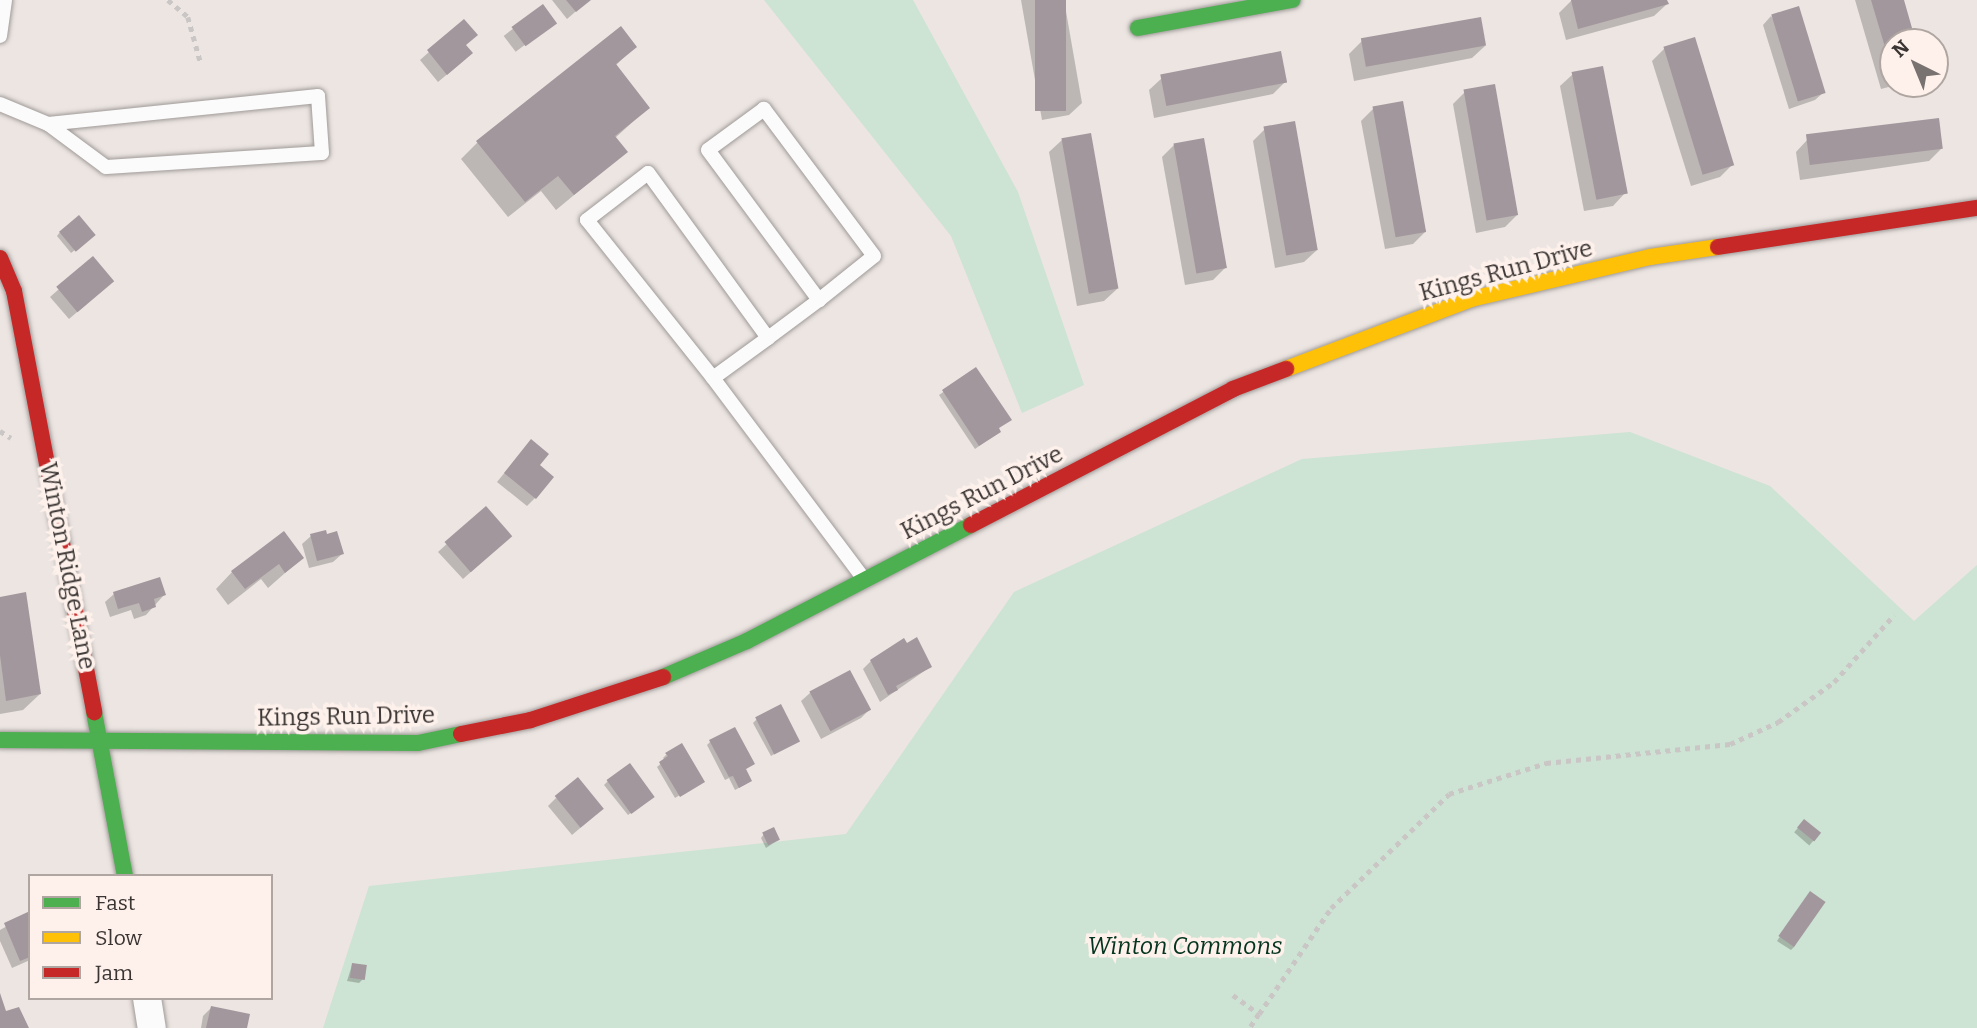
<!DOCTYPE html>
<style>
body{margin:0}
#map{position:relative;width:1977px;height:1028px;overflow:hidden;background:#ece5e2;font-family:Bitter,serif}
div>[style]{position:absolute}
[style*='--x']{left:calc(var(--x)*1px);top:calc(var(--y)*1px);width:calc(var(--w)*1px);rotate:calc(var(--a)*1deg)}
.green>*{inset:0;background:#cde3d3}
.shadow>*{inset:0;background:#0003;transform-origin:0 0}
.building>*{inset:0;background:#a2979d;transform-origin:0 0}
.path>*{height:4.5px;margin-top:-2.25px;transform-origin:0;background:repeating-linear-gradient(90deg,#c9c6c5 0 5px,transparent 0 10px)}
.roads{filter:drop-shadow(0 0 2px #9f9a98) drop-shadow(0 0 2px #9f9a98)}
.lane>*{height:14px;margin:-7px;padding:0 7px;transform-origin:7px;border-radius:7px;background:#fcfbfb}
.street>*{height:28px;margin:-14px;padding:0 14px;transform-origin:14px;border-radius:14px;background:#fcfbfb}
.fast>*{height:16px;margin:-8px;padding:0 8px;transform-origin:8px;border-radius:8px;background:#4caf50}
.slow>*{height:16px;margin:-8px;padding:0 8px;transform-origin:8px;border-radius:8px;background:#ffc107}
.jam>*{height:16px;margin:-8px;padding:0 8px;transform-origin:8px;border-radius:8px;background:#c62828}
span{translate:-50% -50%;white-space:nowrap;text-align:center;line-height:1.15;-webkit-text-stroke:7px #fef1eb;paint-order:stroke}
.street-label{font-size:24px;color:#3a3533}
.park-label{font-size:24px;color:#04341f;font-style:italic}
.legend{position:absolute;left:28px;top:874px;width:245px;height:126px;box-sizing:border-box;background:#fef1eb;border:2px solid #b0a6a1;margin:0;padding:9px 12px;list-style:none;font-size:21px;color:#3a3533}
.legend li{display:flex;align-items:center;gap:14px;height:35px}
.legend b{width:35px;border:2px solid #b0a6a1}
.north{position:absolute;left:1879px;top:28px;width:70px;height:70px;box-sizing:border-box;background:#fef1eb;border:2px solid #b0a6a1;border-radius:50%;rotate:317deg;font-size:19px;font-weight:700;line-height:28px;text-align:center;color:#3a3533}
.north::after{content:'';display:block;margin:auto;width:24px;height:32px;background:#787370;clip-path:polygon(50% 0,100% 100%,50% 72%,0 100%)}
</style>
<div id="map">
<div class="green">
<div style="clip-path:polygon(764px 0,913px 0,1018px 192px,1084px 385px,1022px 413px,951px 236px)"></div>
<div style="clip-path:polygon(1630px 432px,1770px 486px,1914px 621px,1977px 565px,1977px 1028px,323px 1028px,369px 886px,846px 834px,1014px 592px,1302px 459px)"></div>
</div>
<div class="shadow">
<div style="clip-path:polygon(552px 0,589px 0,567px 19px)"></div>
<div style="clip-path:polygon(1021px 0,1064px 0,1082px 103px,1069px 115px,1042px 120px)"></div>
<div style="clip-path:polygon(1572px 0,1666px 0,1667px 4px,1654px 16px,1566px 40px,1559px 13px)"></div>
<div style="clip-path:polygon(1855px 0,1902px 0,1914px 42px,1893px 42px,1893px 84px,1900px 84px,1881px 89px)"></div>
<div style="left:542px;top:7px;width:20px;height:48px;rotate:53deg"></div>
<div style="clip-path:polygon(1771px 16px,1824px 92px,1815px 100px,1789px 109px,1763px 25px)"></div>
<div style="clip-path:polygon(464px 21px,463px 61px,438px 82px,420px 60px)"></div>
<div style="clip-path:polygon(1362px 41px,1485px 46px,1472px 58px,1354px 81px,1349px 54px)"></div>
<div style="clip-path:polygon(635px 47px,615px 66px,648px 108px,615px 138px,626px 152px,556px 210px,541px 191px,508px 217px,461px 159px,477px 143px)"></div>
<div style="clip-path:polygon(1665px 48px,1733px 164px,1720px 177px,1691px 186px,1652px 61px)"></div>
<div style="clip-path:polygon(1573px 74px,1625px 193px,1613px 206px,1584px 211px,1560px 86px)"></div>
<div style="clip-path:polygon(1162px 78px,1286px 81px,1273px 94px,1154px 118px,1149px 90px)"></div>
<div style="clip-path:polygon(1465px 92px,1517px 215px,1505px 227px,1476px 233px,1453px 104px)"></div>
<div style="clip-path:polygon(1374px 108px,1426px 231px,1413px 244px,1385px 249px,1361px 121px)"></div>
<div style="clip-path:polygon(1265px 129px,1317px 250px,1304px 262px,1275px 268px,1253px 141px)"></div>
<div style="clip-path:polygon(1808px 139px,1941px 149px,1929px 161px,1800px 180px,1796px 152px)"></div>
<div style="clip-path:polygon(1062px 140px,1117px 289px,1104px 301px,1077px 306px,1049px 152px)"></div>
<div style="clip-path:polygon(1174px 145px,1225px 268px,1213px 280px,1185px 285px,1162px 157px)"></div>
<div style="clip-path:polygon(60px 232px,90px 239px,71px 253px,57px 236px)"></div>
<div style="clip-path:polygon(93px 259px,104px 289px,69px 319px,50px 297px)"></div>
<div style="clip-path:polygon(976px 369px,997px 429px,995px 435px,975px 449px,939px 395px)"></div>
<div style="clip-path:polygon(523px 450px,537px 466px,535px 498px,527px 506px,497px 482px)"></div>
<div style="clip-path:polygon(485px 509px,502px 544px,463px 579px,438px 552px)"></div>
<div style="clip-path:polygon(311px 536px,342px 554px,333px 562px,309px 568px,302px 544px)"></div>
<div style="clip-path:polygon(302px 558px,268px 588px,261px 579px,228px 605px,216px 589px,232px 572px)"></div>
<div style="clip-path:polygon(114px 594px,164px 595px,146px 615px,134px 619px,131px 610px,110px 617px,105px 602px)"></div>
<div style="clip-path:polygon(0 599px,40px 694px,23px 710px,0 714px)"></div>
<div style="clip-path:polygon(871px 661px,930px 667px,880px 702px,863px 669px)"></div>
<div style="clip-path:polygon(849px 672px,869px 710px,861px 718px,821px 739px,801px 701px,810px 693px)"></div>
<div style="clip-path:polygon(757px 719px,798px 740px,771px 756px,753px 723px)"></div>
<div style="clip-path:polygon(710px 742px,753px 764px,744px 770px,750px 781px,746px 784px,735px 790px,729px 778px,725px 780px,707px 745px)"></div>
<div style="clip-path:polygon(667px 754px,701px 782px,675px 798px,657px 767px,665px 760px,663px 758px)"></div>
<div style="clip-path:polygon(608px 781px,649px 800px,628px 815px,604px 785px)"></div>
<div style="clip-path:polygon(556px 798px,593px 817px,572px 835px,548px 806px)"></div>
<div style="left:1804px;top:821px;width:20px;height:15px;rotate:41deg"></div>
<div style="clip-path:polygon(764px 834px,778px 840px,766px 848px,761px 838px)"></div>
<div style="clip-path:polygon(1807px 897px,1794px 947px,1791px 950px,1777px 941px)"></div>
<div style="clip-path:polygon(30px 913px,30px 960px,12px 968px,0 941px,0 930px)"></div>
<div style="clip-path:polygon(352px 965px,363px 979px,359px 983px,347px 981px)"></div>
<div style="clip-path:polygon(211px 1008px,245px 1028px,201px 1028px,203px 1016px)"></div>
</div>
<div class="building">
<div style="clip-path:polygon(566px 0,591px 0,576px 12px)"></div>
<div style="left:1035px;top:0;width:31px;height:111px"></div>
<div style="clip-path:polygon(1571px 0,1667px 0,1669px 4px,1578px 29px)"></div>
<div style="clip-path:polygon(1871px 0,1904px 0,1916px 42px,1893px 42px,1893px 74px)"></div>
<div style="left:543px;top:4px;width:24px;height:39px;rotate:54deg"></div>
<div style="left:1799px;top:6px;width:91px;height:29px;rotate:73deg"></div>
<div style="left:1481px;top:17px;width:29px;height:122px;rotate:80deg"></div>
<div style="clip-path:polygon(464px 19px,478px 35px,466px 45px,473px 53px,447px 75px,427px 50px)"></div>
<div style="clip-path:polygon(621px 26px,637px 47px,616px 64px,650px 108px,615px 136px,628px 152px,574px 195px,558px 176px,525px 202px,476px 141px)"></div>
<div style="left:1695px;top:37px;width:134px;height:33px;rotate:73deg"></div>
<div style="left:1281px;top:51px;width:32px;height:123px;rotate:79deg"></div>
<div style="left:1603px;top:66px;width:130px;height:32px;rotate:79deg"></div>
<div style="left:1495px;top:84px;width:133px;height:32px;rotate:80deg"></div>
<div style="left:1403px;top:101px;width:133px;height:31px;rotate:80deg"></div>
<div style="left:1939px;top:118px;width:31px;height:134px;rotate:83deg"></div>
<div style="left:1295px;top:121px;width:131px;height:32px;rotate:80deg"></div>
<div style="left:1091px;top:133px;width:158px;height:30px;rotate:80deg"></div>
<div style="left:1204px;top:138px;width:132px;height:31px;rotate:80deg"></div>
<div style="left:79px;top:215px;width:26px;height:26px;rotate:50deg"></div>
<div style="left:93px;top:256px;width:33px;height:48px;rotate:50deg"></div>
<div style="clip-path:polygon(976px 367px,1012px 420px,999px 428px,1001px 432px,979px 446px,942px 390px)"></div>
<div style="clip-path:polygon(531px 439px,549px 454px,540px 465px,554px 477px,536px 499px,504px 473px)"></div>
<div style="left:486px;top:506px;width:40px;height:55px;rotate:49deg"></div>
<div style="clip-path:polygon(326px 530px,327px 534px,337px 531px,344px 554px,317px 561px,310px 534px)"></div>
<div style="clip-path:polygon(284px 531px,304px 558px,285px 573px,279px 564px,245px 589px,231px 571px)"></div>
<div style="clip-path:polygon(160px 577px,166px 595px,154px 599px,156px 607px,142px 612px,139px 603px,118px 609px,113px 592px)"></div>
<div style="clip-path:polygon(26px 592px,41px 694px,6px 701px,0 655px,0 597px)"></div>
<div style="clip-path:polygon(917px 637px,932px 667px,896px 686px,898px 690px,888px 695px,870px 660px,904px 638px,907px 643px)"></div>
<div style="left:850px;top:670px;width:45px;height:46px;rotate:62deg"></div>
<div style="left:781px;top:704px;width:42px;height:29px;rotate:63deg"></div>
<div style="clip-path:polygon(735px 727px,755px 764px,746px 769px,752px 781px,739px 788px,733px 776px,729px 777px,709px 740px)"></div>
<div style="clip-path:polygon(682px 743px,705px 782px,680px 797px,659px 762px,668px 756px,665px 753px)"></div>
<div style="left:630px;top:763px;width:42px;height:29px;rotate:54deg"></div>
<div style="left:578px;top:777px;width:41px;height:30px;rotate:51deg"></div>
<div style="left:1804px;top:819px;width:22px;height:11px;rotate:39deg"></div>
<div style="left:774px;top:827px;width:14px;height:13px;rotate:65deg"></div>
<div style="left:1810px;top:891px;width:19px;height:55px;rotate:35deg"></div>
<div style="clip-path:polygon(30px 911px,30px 957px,20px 961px,4px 923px)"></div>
<div style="left:352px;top:963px;width:15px;height:15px;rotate:8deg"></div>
<div style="clip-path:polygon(0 993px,6px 1011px,19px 1007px,29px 1028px,0 1028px)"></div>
<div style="clip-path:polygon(211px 1006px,250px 1014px,247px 1028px,206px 1028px)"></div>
</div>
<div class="path">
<div style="--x:168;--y:0;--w:26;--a:40"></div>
<div style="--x:188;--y:17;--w:49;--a:74.5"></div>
<div style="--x:0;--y:431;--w:13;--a:32"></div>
<div style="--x:1233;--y:995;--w:32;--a:36"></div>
<div style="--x:1259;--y:1014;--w:17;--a:123"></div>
<div style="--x:1259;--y:1014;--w:128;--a:-55.8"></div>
<div style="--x:1331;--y:908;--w:164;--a:-44"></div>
<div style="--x:1449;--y:794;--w:102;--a:-17.7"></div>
<div style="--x:1546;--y:763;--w:185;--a:-5.9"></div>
<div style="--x:1730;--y:744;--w:53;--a:-24.6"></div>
<div style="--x:1778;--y:722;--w:69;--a:-35.5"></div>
<div style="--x:1834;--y:682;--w:90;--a:-48.2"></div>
</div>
<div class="roads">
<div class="lane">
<div style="--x:0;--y:36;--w:36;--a:-82"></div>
<div style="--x:0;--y:104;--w:52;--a:22.6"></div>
<div style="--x:48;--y:124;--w:72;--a:36.6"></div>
<div style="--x:106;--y:167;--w:216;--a:-3.7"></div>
<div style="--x:322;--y:153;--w:57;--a:-94"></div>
<div style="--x:318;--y:96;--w:271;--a:174.1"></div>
<div style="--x:768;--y:338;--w:64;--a:-36.7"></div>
<div style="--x:819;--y:300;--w:70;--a:-38.7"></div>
<div style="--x:874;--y:256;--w:184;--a:-126.8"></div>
<div style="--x:764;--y:109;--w:69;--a:143.8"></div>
<div style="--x:708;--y:150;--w:187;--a:53.5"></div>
<div style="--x:713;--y:378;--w:68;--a:-36"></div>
<div style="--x:768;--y:338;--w:204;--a:-126"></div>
<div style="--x:648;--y:173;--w:77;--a:142.4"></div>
<div style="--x:587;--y:220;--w:202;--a:51.4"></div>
<div style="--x:713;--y:378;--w:250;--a:53.1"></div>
</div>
<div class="street">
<div style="--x:147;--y:998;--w:30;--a:81"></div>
</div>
<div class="fast">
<div style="--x:1138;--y:28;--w:157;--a:-10.3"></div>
<div style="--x:663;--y:677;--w:91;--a:-23.2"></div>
<div style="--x:747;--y:641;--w:252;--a:-27.4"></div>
<div style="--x:94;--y:712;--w:167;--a:79.3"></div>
<div style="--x:0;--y:740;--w:418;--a:0.4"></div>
<div style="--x:418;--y:743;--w:44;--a:-11.8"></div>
</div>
<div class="slow">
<div style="--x:1286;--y:369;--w:198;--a:-20.7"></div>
<div style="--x:1471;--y:299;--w:184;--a:-13.2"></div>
<div style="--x:1650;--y:257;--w:69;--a:-8.4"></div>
</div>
<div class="jam">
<div style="--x:1718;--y:247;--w:262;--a:-8.6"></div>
<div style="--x:0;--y:258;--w:36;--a:67"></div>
<div style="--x:14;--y:291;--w:429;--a:79.2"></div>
<div style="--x:971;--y:525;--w:295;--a:-27.4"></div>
<div style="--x:1233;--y:389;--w:57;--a:-20.7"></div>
<div style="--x:461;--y:734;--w:71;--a:-11.3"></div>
<div style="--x:531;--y:720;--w:139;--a:-18"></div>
</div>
</div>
<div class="street-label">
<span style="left:1506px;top:271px;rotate:-15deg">Kings Run Drive</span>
<span style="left:982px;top:493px;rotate:-27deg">Kings Run Drive</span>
<span style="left:67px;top:566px;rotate:79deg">Winton Ridge Lane</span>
<span style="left:346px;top:717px;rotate:-1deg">Kings Run Drive</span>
</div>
<div class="park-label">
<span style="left:1185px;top:947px">Winton Commons</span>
</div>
<ul class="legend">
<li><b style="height:9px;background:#4caf50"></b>Fast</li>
<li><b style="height:9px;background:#ffc107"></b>Slow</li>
<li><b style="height:9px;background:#c62828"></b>Jam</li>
</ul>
<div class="north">N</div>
</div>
